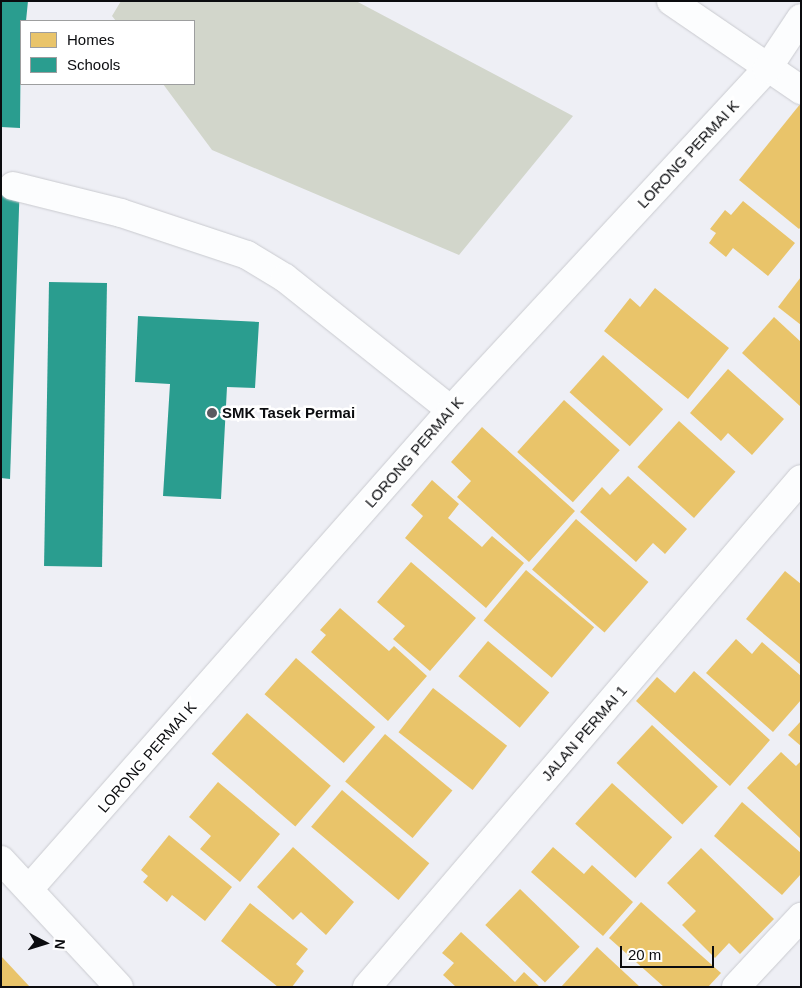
<!DOCTYPE html>
<style>
body{margin:0}
#map{position:relative;width:802px;height:988px;overflow:hidden;background:#eeeff5;font-family:Helvetica,sans-serif}
div>[style]{position:absolute}
[style*='--x']{left:calc(var(--x)*1px);top:calc(var(--y)*1px);width:calc(var(--w)*1px);rotate:calc(var(--a)*1deg)}
.green>*{inset:0;background:#d2d6cb}
.homes>*{inset:0;background:#e9c46a;transform-origin:0 0}
.schools>*{inset:0;background:#2a9d8f;transform-origin:0 0}
.roads{filter:drop-shadow(0 0 1px #c9cacf) drop-shadow(0 0 1px #c9cacf)}
.minor>*{height:28px;margin:-14px;padding:0 14px;transform-origin:14px;border-radius:14px;background:#fcfdfe}
.dots>*{width:14px;height:14px;translate:-50% -50%;box-sizing:border-box;border:2px solid #fff;border-radius:50%}
span{translate:-50% -50%;white-space:nowrap;text-align:center;line-height:1.15;-webkit-text-stroke:5px #fff;paint-order:stroke}
.street-label{font-size:15px;color:#0b0c0f}
.poi-label{font-size:15px;color:#0b0c0f;font-weight:700}
.left{translate:0 -50%;text-align:left}
.frame{position:absolute;inset:0;border:2px solid #0b0c0f;pointer-events:none}
.legend{position:absolute;left:20px;top:20px;width:175px;height:65px;box-sizing:border-box;background:#fff;border:1px solid #9d9e9f;margin:0;padding:6px 9px;list-style:none;font-size:15px;color:#0b0c0f}
.legend li{display:flex;align-items:center;gap:10px;height:25px}
.legend b{width:25px;border:1px solid #9d9e9f}
.north{position:absolute;left:20px;top:918px;width:50px;height:50px;-webkit-text-stroke:4px #fff;paint-order:stroke;rotate:95deg;font-size:14px;font-weight:700;line-height:20px;text-align:center;color:#0b0c0f}
.north::after{content:'';display:block;margin:auto;width:18px;height:22px;background:#0b0c0f;clip-path:polygon(50% 0,100% 100%,50% 72%,0 100%)}
.scale{position:absolute;left:620px;top:946px;width:94px;height:22px;box-sizing:border-box;border:2px solid #0b0c0f;border-top:0;padding-left:6px;font-size:15px;line-height:18px;white-space:nowrap;color:#0b0c0f;-webkit-text-stroke:4px #fff;paint-order:stroke}
</style>
<div id="map">
<div class="green">
<div style="clip-path:polygon(121px 1px,356px 1px,573px 116px,459px 255px,212px 150px,163px 84px,194px 84px,194px 21px,116px 21px,112px 16px)"></div>
</div>
<div class="homes">
<div style="clip-path:polygon(801px 103px,801px 227px,799px 229px,739px 180px)"></div>
<div style="clip-path:polygon(743px 201px,795px 243px,768px 276px,733px 248px,726px 257px,709px 243px,716px 233px,710px 229px,725px 210px,731px 215px)"></div>
<div style="clip-path:polygon(801px 277px,801px 325px,778px 307px)"></div>
<div style="clip-path:polygon(655px 288px,729px 348px,688px 399px,604px 331px,630px 298px,640px 307px)"></div>
<div style="clip-path:polygon(774px 317px,801px 342px,801px 407px,742px 353px)"></div>
<div style="left:603px;top:355px;width:81px;height:50px;rotate:42deg"></div>
<div style="clip-path:polygon(728px 369px,784px 419px,752px 455px,728px 433px,721px 441px,690px 413px)"></div>
<div style="left:564px;top:400px;width:75px;height:70px;rotate:42deg"></div>
<div style="left:679px;top:421px;width:76px;height:62px;rotate:42deg"></div>
<div style="clip-path:polygon(482px 427px,575px 511px,529px 562px,457px 497px,471px 481px,451px 462px)"></div>
<div style="clip-path:polygon(628px 476px,687px 529px,665px 554px,653px 543px,636px 562px,580px 512px,602px 487px,610px 495px)"></div>
<div style="clip-path:polygon(432px 480px,459px 504px,448px 518px,482px 547px,492px 536px,524px 563px,486px 608px,405px 538px,423px 516px,411px 505px)"></div>
<div style="left:576px;top:519px;width:96px;height:67px;rotate:41deg"></div>
<div style="clip-path:polygon(411px 562px,476px 618px,430px 671px,393px 639px,405px 626px,377px 602px)"></div>
<div style="left:526px;top:570px;width:89px;height:66px;rotate:40deg"></div>
<div style="clip-path:polygon(785px 571px,801px 584px,801px 665px,746px 619px)"></div>
<div style="clip-path:polygon(340px 608px,389px 651px,394px 646px,427px 676px,388px 721px,311px 652px,326px 635px,320px 630px)"></div>
<div style="clip-path:polygon(736px 639px,752px 654px,762px 642px,801px 676px,801px 700px,773px 732px,706px 673px)"></div>
<div style="left:488px;top:641px;width:80px;height:46px;rotate:40deg"></div>
<div style="left:296px;top:658px;width:105px;height:48px;rotate:41deg"></div>
<div style="clip-path:polygon(694px 671px,770px 740px,730px 786px,636px 701px,657px 677px,675px 693px)"></div>
<div style="left:433px;top:688px;width:94px;height:56px;rotate:38deg"></div>
<div style="left:247px;top:713px;width:111px;height:54px;rotate:41deg"></div>
<div style="clip-path:polygon(801px 721px,801px 746px,788px 735px)"></div>
<div style="left:652px;top:725px;width:90px;height:52px;rotate:43deg"></div>
<div style="left:385px;top:734px;width:88px;height:62px;rotate:40deg"></div>
<div style="clip-path:polygon(781px 752px,796px 766px,801px 761px,801px 839px,747px 788px)"></div>
<div style="clip-path:polygon(218px 782px,280px 834px,240px 882px,200px 849px,211px 836px,189px 817px)"></div>
<div style="left:612px;top:783px;width:81px;height:55px;rotate:42deg"></div>
<div style="left:342px;top:790px;width:114px;height:48px;rotate:40deg"></div>
<div style="clip-path:polygon(742px 802px,801px 853px,801px 874px,782px 895px,714px 836px)"></div>
<div style="clip-path:polygon(169px 835px,232px 887px,205px 921px,172px 895px,167px 902px,143px 882px,148px 876px,141px 870px)"></div>
<div style="clip-path:polygon(293px 847px,354px 902px,326px 935px,301px 912px,293px 920px,257px 887px)"></div>
<div style="clip-path:polygon(553px 847px,584px 874px,592px 865px,633px 902px,603px 936px,531px 872px)"></div>
<div style="clip-path:polygon(701px 848px,774px 919px,740px 954px,729px 943px,715px 958px,682px 925px,696px 911px,667px 883px)"></div>
<div style="left:520px;top:889px;width:83px;height:50px;rotate:44deg"></div>
<div style="clip-path:polygon(641px 902px,721px 973px,708px 987px,664px 987px,609px 938px)"></div>
<div style="clip-path:polygon(250px 903px,308px 949px,296px 964px,304px 971px,292px 987px,278px 987px,221px 941px)"></div>
<div style="clip-path:polygon(461px 932px,515px 982px,524px 972px,540px 987px,456px 987px,443px 975px,454px 963px,442px 953px)"></div>
<div style="clip-path:polygon(597px 947px,640px 987px,561px 987px)"></div>
<div style="clip-path:polygon(1px 956px,30px 987px,1px 987px)"></div>
</div>
<div class="schools">
<div style="clip-path:polygon(1px 1px,28px 1px,26px 21px,21px 21px,20px 128px,1px 127px)"></div>
<div style="clip-path:polygon(1px 178px,20px 179px,10px 479px,1px 478px)"></div>
<div style="left:49px;top:282px;width:58px;height:284px;rotate:1deg"></div>
<div style="clip-path:polygon(138px 316px,259px 322px,255px 388px,227px 387px,221px 499px,163px 496px,170px 384px,135px 382px)"></div>
</div>
<div class="roads">
<div class="minor">
<div style="--x:671;--y:1;--w:158;--a:34.4"></div>
<div style="--x:13;--y:186;--w:111;--a:14"></div>
<div style="--x:121;--y:213;--w:133;--a:18.4"></div>
<div style="--x:247;--y:255;--w:44;--a:31.2"></div>
<div style="--x:285;--y:278;--w:212;--a:38.5"></div>
<div style="--x:1;--y:860;--w:173;--a:47.1"></div>
<div style="--x:29;--y:889;--w:638;--a:-48.62"></div>
<div style="--x:451;--y:410;--w:465;--a:-47.2"></div>
<div style="--x:767;--y:69;--w:61;--a:-56.3"></div>
<div style="--x:367;--y:987;--w:668;--a:-49.49"></div>
<div style="--x:736;--y:987;--w:96;--a:-47.1"></div>
</div>
</div>
<div class="dots">
<div style="left:212px;top:413px;background:#5a5b60"></div>
</div>
<div class="street-label">
<span style="left:688px;top:154px;rotate:-47deg">LORONG PERMAI K</span>
<span style="left:414px;top:452px;rotate:-49deg">LORONG PERMAI K</span>
<span style="left:584px;top:733px;rotate:-49deg">JALAN PERMAI 1</span>
<span style="left:147px;top:757px;rotate:-49deg">LORONG PERMAI K</span>
</div>
<div class="poi-label">
<span class="left" style="left:222px;top:413px">SMK Tasek Permai</span>
</div>
<div class="frame"></div>
<ul class="legend">
<li><b style="height:14px;background:#e9c46a"></b>Homes</li>
<li><b style="height:14px;background:#2a9d8f"></b>Schools</li>
</ul>
<div class="north">N</div>
<div class="scale">20 m</div>
</div>
